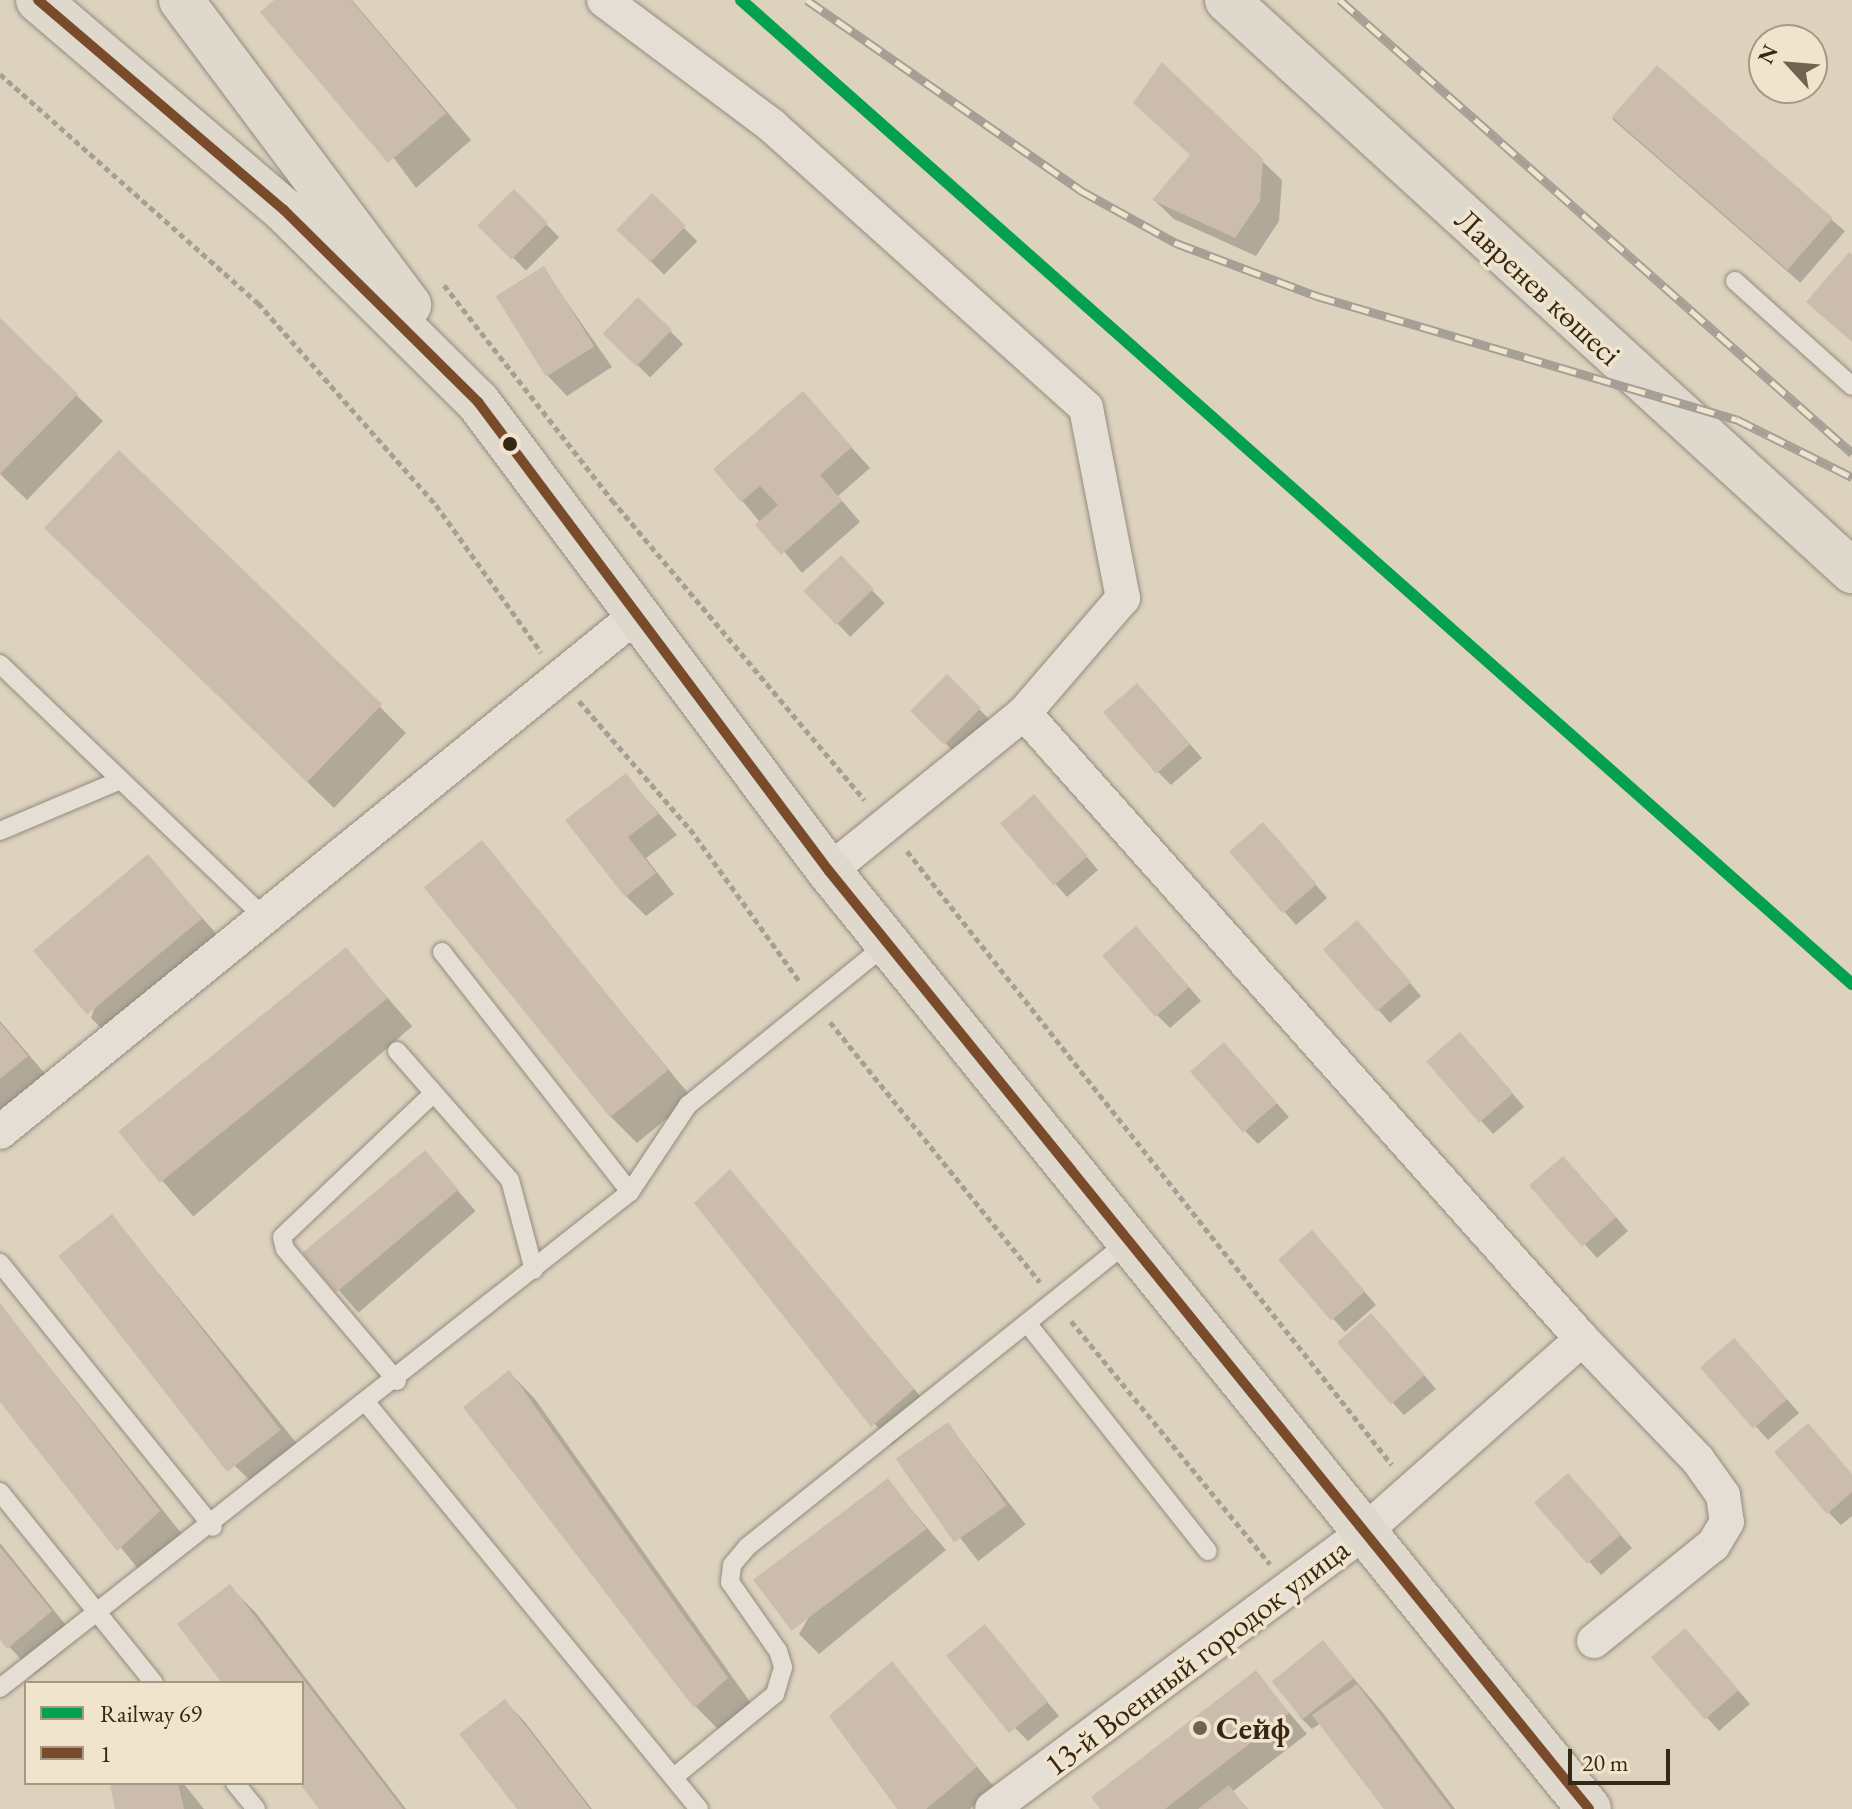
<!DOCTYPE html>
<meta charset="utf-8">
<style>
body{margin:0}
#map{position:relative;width:1852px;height:1809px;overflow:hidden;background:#ddd2be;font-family:"EB Garamond",serif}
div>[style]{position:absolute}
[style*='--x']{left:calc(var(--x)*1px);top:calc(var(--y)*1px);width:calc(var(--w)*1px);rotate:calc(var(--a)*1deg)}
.shadow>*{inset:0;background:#0003;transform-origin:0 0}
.building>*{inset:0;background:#ccbcae;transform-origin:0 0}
.path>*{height:5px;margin-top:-2.5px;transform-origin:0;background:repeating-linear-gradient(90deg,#a59f96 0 6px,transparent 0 10px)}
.roads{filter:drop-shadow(0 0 2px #938b7e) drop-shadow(0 0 2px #938b7e)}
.lane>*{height:18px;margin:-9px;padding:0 9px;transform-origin:9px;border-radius:9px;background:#e4ded4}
.street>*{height:34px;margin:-17px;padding:0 17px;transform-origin:17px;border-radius:17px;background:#e4ded4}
.primary>*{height:44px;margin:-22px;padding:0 22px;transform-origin:22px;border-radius:22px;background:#dfd9cd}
.rail>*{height:9px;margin-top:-4.5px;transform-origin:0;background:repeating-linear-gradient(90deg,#f1e4cc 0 18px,#a59f96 0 36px);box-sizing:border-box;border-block:2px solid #a59f96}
.bus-1>*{height:10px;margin:-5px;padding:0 5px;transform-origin:5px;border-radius:5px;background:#7a4b2a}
.rail-1>*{height:12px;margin:-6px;padding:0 6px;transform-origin:6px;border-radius:6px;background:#03a04e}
.dots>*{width:22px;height:22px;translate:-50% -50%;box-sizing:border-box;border:4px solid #f1e4cc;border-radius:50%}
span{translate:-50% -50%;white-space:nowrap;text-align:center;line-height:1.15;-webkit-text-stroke:7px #f1e4cc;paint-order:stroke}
.street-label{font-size:32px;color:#372715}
.poi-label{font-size:32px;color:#372715;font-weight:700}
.left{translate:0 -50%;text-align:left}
.legend{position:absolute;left:24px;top:1681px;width:280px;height:104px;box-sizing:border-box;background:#f1e4cc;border:2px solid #a79883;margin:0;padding:10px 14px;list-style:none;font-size:24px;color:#372715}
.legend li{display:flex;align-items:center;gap:16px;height:40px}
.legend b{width:40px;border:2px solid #a79883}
.north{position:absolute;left:1748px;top:24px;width:80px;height:80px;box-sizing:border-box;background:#f1e4cc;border:2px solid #a79883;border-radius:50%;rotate:296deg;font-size:22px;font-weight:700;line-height:32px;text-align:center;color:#372715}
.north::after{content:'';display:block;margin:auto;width:28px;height:36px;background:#716350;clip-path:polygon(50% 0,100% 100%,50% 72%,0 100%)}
.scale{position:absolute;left:1568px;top:1749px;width:102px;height:36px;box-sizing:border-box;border:4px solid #372715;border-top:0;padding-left:10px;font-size:24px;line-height:28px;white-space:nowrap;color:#372715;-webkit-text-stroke:6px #f1e4cc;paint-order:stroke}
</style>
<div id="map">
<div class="shadow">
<div style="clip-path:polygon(277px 0,352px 0,471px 140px,416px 188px)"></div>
<div style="left:1657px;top:68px;width:249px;height:68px;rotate:41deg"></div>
<div style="clip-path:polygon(1261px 160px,1282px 180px,1279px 221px,1256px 256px,1174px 219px,1154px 200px)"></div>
<div style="left:514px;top:192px;width:64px;height:47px;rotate:45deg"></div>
<div style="left:652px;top:196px;width:64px;height:47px;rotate:45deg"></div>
<div style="clip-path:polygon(543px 268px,612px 367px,567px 396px,548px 376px)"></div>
<div style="left:638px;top:299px;width:64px;height:47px;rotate:45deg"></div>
<div style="clip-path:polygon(0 321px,103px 421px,27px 500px,0 474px)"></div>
<div style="clip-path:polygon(803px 394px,870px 468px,838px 496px,860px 522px,802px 573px,716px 469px)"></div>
<div style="clip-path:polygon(73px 554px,380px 707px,406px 733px,334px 808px)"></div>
<div style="left:841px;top:558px;width:63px;height:48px;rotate:46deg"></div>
<div style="left:947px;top:677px;width:64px;height:48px;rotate:45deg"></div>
<div style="clip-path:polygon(1150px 698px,1202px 758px,1171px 785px,1158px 772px)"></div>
<div style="clip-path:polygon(626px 775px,677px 835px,646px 858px,674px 894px,646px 916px,626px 896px)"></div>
<div style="clip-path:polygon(1047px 810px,1098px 870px,1067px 897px,1003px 824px)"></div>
<div style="clip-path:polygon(1276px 838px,1327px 898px,1296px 925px,1232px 852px)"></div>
<div style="clip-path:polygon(482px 843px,692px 1098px,637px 1143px,610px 1116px)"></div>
<div style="clip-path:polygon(148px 857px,221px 939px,111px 1038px,91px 1018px)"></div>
<div style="clip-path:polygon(1370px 936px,1421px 996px,1390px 1023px,1326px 950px)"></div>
<div style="clip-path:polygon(1149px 941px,1201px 1001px,1170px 1028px,1157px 1015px)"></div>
<div style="left:346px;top:950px;width:101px;height:290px;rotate:49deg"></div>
<div style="clip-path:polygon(0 1021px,53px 1083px,0 1128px)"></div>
<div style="clip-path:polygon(1473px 1047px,1524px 1107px,1493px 1134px,1428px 1061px)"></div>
<div style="clip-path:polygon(1237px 1058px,1289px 1117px,1258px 1144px,1245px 1131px)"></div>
<div style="left:425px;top:1153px;width:77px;height:155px;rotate:49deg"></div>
<div style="clip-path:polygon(1576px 1171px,1628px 1231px,1597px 1258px,1532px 1185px)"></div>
<div style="clip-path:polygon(730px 1172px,932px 1410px,892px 1445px,697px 1203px)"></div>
<div style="clip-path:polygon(112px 1216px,307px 1456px,262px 1492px,235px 1466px)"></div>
<div style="clip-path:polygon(1324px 1245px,1376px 1305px,1345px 1332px,1280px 1259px)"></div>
<div style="clip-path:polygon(0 1305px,185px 1538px,144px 1576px,0 1399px)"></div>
<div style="clip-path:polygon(1384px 1328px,1436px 1389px,1404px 1415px,1392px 1402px)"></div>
<div style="clip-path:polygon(1747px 1353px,1799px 1413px,1768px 1440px,1703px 1367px)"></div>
<div style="clip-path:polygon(509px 1372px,535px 1399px,753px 1706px,722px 1733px,695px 1706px)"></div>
<div style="left:948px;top:1425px;width:126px;height:60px;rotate:52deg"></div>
<div style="clip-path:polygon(1852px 1475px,1852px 1516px,1841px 1525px,1828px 1512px)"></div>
<div style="clip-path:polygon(887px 1481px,946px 1550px,819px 1654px,799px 1634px)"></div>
<div style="clip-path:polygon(1580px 1489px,1632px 1548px,1601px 1575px,1537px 1502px)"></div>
<div style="clip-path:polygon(0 1543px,77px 1639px,35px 1674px,0 1637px)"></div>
<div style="clip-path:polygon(229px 1586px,256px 1613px,406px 1809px,322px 1809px,302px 1683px,225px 1683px)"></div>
<div style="clip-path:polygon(985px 1627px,1059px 1716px,1028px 1741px,1015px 1728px)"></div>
<div style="clip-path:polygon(1698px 1644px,1750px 1704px,1719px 1731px,1654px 1658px)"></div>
<div style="clip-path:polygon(1335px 1656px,1383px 1713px,1455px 1809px,1386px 1809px,1321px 1723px,1312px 1729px,1299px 1716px)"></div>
<div style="clip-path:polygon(891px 1664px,995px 1788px,970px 1809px,900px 1809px)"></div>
<div style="clip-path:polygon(1256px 1673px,1307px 1734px,1232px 1792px,1248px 1809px,1102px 1809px)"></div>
<div style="clip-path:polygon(505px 1701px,524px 1721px,592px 1809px,520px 1809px)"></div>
<div style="clip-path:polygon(183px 1783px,204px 1809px,118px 1809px,112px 1786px)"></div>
</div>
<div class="building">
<div style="clip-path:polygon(274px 0,351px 0,446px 113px,388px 163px,260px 12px)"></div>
<div style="clip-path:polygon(1162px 62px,1263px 159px,1260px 201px,1235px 238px,1152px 200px,1190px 155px,1133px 103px)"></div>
<div style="left:1657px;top:65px;width:233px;height:69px;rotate:41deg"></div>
<div style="left:514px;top:189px;width:48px;height:52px;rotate:45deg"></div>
<div style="left:652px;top:193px;width:47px;height:51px;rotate:44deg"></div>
<div style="clip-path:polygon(1849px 252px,1852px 255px,1852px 342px,1806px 302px)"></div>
<div style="left:544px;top:266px;width:95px;height:57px;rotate:58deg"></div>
<div style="left:638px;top:297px;width:47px;height:51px;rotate:44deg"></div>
<div style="clip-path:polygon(0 318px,78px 394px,0 474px)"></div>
<div style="clip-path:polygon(803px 391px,852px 447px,820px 475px,842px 501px,781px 555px,755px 525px,778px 505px,760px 486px,741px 502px,713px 469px)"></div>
<div style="left:119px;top:450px;width:366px;height:108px;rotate:44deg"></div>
<div style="left:841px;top:555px;width:47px;height:52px;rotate:46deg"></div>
<div style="left:947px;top:674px;width:48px;height:52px;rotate:45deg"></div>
<div style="left:1137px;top:683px;width:81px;height:45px;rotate:49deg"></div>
<div style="clip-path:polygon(626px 773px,658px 814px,628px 837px,656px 873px,625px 897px,565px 820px)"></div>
<div style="left:1034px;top:794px;width:82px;height:45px;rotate:49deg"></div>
<div style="left:1263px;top:822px;width:82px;height:45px;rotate:49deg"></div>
<div style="left:482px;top:840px;width:296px;height:75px;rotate:51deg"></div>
<div style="left:148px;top:854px;width:84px;height:150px;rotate:50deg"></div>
<div style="left:1357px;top:920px;width:82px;height:45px;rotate:49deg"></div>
<div style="left:1136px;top:926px;width:81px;height:45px;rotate:49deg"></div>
<div style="left:346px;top:947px;width:66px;height:293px;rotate:51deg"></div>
<div style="clip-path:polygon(0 1023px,28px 1056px,0 1079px)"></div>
<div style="left:1460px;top:1032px;width:81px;height:45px;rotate:49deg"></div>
<div style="left:1224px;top:1042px;width:81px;height:45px;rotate:49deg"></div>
<div style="left:425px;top:1150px;width:52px;height:160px;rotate:50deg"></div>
<div style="left:1563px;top:1156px;width:81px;height:45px;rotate:49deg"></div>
<div style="clip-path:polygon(730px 1169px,914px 1389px,871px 1427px,694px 1203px)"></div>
<div style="left:112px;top:1214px;width:274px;height:68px;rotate:52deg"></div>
<div style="left:1312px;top:1230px;width:81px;height:45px;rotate:49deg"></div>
<div style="clip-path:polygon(0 1303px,160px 1511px,117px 1551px,0 1402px)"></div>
<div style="left:1371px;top:1313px;width:82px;height:45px;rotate:49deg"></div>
<div style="left:1734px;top:1338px;width:81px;height:45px;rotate:49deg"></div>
<div style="clip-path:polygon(509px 1370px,728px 1678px,694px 1708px,463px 1407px)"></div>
<div style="left:948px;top:1422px;width:102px;height:64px;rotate:55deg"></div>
<div style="clip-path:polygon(1808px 1423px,1852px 1474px,1852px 1492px,1827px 1514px,1774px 1452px)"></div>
<div style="left:1568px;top:1473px;width:81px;height:45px;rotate:49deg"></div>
<div style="left:888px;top:1478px;width:64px;height:169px;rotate:53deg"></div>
<div style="clip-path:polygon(0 1547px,52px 1611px,7px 1649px,0 1640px)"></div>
<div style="clip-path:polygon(230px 1584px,306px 1683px,403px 1809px,319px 1809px,299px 1783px,302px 1683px,222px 1683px,177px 1624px)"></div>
<div style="left:985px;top:1624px;width:100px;height:50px;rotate:51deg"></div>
<div style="left:1685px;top:1628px;width:82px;height:45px;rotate:49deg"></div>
<div style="left:1323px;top:1640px;width:49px;height:66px;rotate:51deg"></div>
<div style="clip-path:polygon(892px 1661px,977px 1767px,926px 1809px,897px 1809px,829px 1716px)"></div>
<div style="clip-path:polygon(1256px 1670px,1289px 1713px,1165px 1809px,1100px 1809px,1091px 1797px)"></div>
<div style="clip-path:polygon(1357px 1684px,1451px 1809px,1384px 1809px,1312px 1715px)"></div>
<div style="clip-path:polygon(505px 1699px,590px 1809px,517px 1809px,459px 1734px)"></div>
<div style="clip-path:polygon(178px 1783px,184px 1809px,115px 1809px,110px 1784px)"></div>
<div style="clip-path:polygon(1229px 1785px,1247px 1809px,1198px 1809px)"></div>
</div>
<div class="path">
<div style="--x:0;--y:74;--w:345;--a:41.6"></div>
<div style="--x:258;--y:303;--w:269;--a:48.6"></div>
<div style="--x:436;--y:505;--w:181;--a:54.5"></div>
<div style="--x:444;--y:285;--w:273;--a:52"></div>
<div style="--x:612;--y:500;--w:392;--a:49.9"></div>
<div style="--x:579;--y:701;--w:169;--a:49.1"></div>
<div style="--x:690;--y:829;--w:188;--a:54.3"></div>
<div style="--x:907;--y:851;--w:782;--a:51.69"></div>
<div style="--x:830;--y:1022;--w:334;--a:51.1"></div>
<div style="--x:1071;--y:1321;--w:314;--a:50.7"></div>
</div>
<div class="roads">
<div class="lane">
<div style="--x:1735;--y:281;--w:157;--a:41.9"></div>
<div style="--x:0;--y:664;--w:367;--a:43.8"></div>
<div style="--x:0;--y:831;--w:131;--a:-22.9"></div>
<div style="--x:442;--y:952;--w:305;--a:51.9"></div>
<div style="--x:397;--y:1051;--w:171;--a:48.8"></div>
<div style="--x:510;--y:1180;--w:93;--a:75.1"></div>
<div style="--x:0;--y:1263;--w:339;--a:51.1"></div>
<div style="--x:1027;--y:1323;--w:291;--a:51.6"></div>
<div style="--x:397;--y:1381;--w:173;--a:-130.3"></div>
<div style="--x:285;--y:1249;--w:12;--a:-104"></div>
<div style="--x:282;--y:1237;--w:209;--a:-43.5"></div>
<div style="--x:368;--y:1405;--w:522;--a:50.67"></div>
<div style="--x:0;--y:1492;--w:245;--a:51.1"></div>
<div style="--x:0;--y:1688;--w:802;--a:-38.21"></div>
<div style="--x:630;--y:1192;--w:105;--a:-56.3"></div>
<div style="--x:688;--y:1105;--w:256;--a:-39"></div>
<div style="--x:674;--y:1777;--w:131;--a:-39.4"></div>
<div style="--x:775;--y:1694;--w:28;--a:-73"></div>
<div style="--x:783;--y:1667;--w:17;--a:-107"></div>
<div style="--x:778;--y:1651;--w:84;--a:-124.8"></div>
<div style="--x:730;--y:1582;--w:17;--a:-83"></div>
<div style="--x:732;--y:1565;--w:23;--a:-50"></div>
<div style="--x:747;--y:1547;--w:488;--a:-38.7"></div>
<div style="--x:235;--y:1783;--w:33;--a:51"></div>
</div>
<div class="street">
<div style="--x:604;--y:0;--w:209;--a:36.8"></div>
<div style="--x:771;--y:125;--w:423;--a:41.9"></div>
<div style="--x:1086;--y:408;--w:194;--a:79"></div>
<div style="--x:1123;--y:598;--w:152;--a:130.7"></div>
<div style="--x:829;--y:871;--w:251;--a:-39"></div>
<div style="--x:1024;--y:713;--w:839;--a:48.29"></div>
<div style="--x:1582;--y:1339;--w:293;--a:138.5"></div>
<div style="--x:1363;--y:1533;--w:462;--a:143.4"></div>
<div style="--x:0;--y:1132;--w:823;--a:-39.08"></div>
<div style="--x:1582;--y:1339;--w:168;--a:46.2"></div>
<div style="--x:1698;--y:1460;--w:43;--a:54.5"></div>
<div style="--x:1723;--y:1495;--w:27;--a:82"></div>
<div style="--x:1727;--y:1522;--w:27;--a:121"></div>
<div style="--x:1713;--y:1545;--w:153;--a:141.1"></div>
</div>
<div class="primary">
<div style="--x:38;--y:0;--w:323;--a:40.5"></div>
<div style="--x:284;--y:210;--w:273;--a:44.7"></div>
<div style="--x:478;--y:402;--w:586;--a:53.19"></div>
<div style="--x:829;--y:871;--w:1207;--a:50.98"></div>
<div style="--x:181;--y:0;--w:381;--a:53.2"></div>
<div style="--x:1227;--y:0;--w:847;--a:42.41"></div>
</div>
</div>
<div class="rail">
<div style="--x:807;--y:0;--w:333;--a:34.8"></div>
<div style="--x:1080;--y:190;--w:110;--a:28.9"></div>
<div style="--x:1176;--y:243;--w:151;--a:20.6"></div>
<div style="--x:1317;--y:296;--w:437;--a:16.4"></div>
<div style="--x:1736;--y:419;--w:130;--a:26.6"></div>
<div style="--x:1340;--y:0;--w:684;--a:41.5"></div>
</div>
<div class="bus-1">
<div style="--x:38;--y:0;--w:323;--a:40.5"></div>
<div style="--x:284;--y:210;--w:273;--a:44.7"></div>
<div style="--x:478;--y:402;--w:586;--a:53.19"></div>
<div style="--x:829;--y:871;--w:1207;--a:50.98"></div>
</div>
<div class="rail-1">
<div style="--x:741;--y:0;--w:1484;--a:41.53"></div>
</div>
<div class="dots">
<div style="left:510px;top:444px;background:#372715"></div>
<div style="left:1200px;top:1728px;background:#716350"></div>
</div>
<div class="street-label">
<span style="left:1538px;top:287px;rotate:43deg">Лавренев көшесі</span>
<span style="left:1197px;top:1657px;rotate:-37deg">13-й Военный городок улица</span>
</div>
<div class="poi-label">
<span class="left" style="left:1216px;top:1728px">Сейф</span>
</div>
<ul class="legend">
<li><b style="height:10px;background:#03a04e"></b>Railway 69</li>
<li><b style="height:10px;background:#7a4b2a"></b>1</li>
</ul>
<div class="north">N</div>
<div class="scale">20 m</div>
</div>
